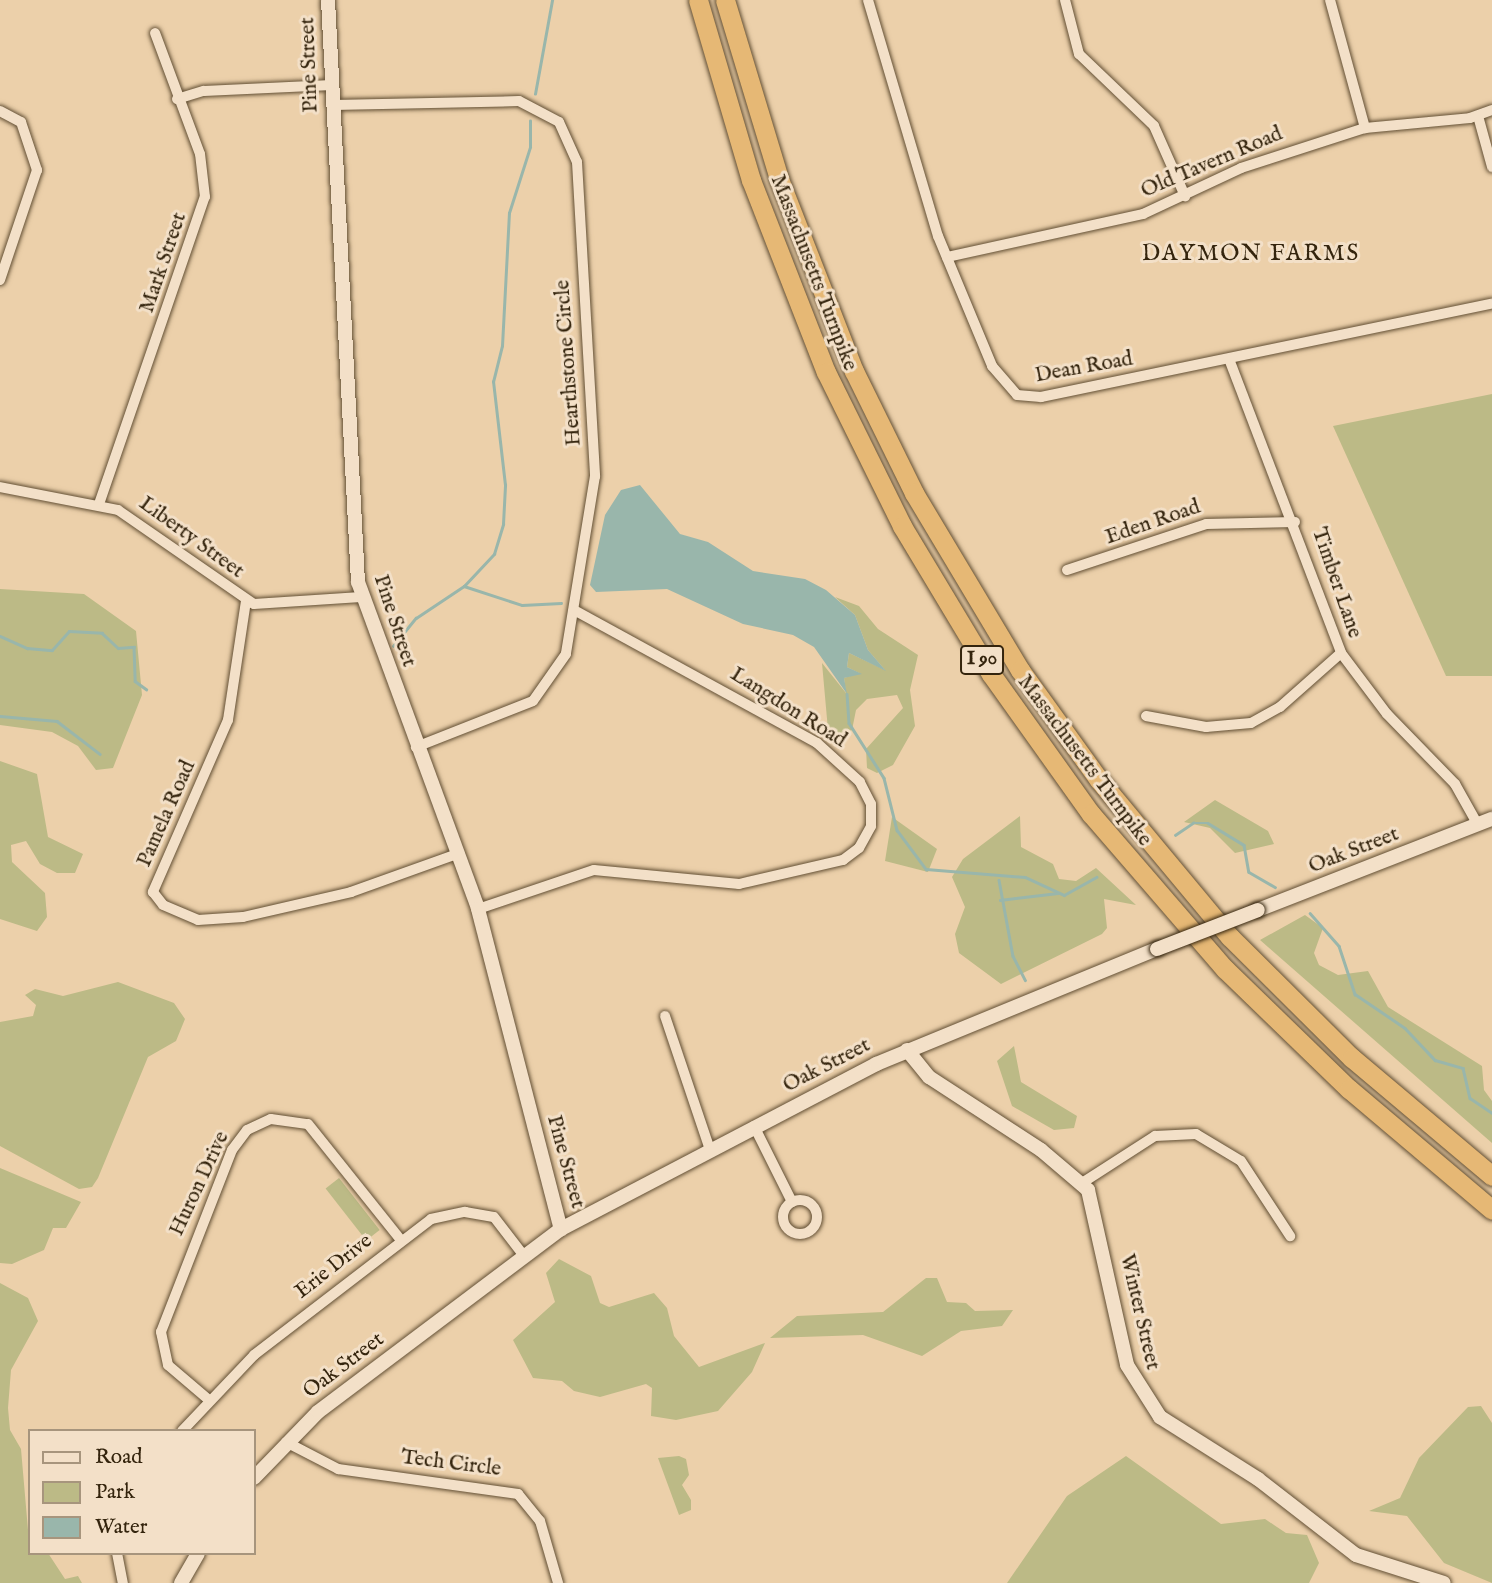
<!DOCTYPE html>
<style>
body{margin:0}
#map{position:relative;width:1492px;height:1583px;overflow:hidden;background:#ecd0aa;font-family:"IM FELL English",serif}
div>[style]{position:absolute}
[style*='--x']{left:calc(var(--x)*1px);top:calc(var(--y)*1px);width:calc(var(--w)*1px);rotate:calc(var(--a)*1deg)}
.green>*{inset:0;background:#bcba86;transform-origin:0 0}
.water>*{inset:0;background:#99b6ab}
.stream>*{height:2.5px;margin:-1.25px;padding:0 1.25px;transform-origin:1.25px;border-radius:1.25px;background:#99b6ab}
.roads{filter:drop-shadow(0 0 2px #624f34) drop-shadow(0 0 2px #624f34)}
.street>*{height:10px;margin:-5px;padding:0 5px;transform-origin:5px;border-radius:5px;background:#f3e0c8}
.street>.ring{margin:-5px;padding:0;box-sizing:content-box;background:none;border:10px solid #f3e0c8;border-radius:50%}
.secondary>*{height:14px;margin:-7px;padding:0 7px;transform-origin:7px;border-radius:7px;background:#f3e0c8}
.highway>*{height:19px;margin:-9.5px;padding:0 9.5px;transform-origin:9.5px;border-radius:9.5px;background:#e6b875}
.bridges{filter:drop-shadow(0 0 2px #34240d) drop-shadow(0 0 2px #34240d)}
.secondary-bridge>*{height:14px;margin:-7px;padding:0 7px;transform-origin:7px;border-radius:7px;background:#f3e0c8}
span{translate:-50% -50%;white-space:nowrap;text-align:center;line-height:1.15;-webkit-text-stroke:6px #f3e0c8;paint-order:stroke}
.shield-label span{padding:2px 5px;background:#f3e0c8;border:2px solid;border-radius:5px;-webkit-text-stroke-width:0}
.shield-label{font-size:19px;color:#34240d;font-weight:700}
.street-label{font-size:21px;color:#34240d}
.neighbourhood-label{font-size:23px;color:#34240d;letter-spacing:2px}
.legend{position:absolute;left:28px;top:1429px;width:228px;height:126px;box-sizing:border-box;background:#f3e0c8;border:2px solid #a7957d;margin:0;padding:9px 12px;list-style:none;font-size:21px;color:#34240d}
.legend li{display:flex;align-items:center;gap:14px;height:35px}
.legend b{width:35px;border:2px solid #a7957d}
</style>
<div id="map">
<div class="green">
<div style="clip-path:polygon(1492px 394px,1492px 676px,1446px 676px,1333px 426px)"></div>
<div style="clip-path:polygon(0 589px,84px 594px,136px 631px,142px 695px,113px 768px,96px 770px,78px 746px,52px 732px,0 725px)"></div>
<div style="clip-path:polygon(835px 597px,859px 606px,878px 629px,918px 655px,910px 690px,915px 726px,893px 765px,877px 773px,867px 768px,866px 749px,903px 708px,897px 695px,867px 699px,856px 710px,852px 730px,844px 736px,828px 730px,822px 663px,846px 693px,844px 678px,859px 673px,847px 667px,849px 653px,885px 670px,868px 650px,855px 615px)"></div>
<div style="clip-path:polygon(0 761px,37px 774px,48px 837px,83px 854px,75px 873px,57px 873px,40px 864px,26px 841px,11px 845px,12px 862px,45px 893px,47px 917px,37px 931px,0 919px)"></div>
<div style="clip-path:polygon(1215px 800px,1268px 831px,1274px 844px,1235px 853px,1210px 828px,1184px 822px)"></div>
<div style="clip-path:polygon(1020px 816px,1021px 847px,1053px 864px,1059px 879px,1076px 881px,1096px 868px,1136px 905px,1104px 899px,1107px 928px,1102px 934px,1001px 984px,959px 953px,955px 934px,965px 907px,952px 877px,963px 859px)"></div>
<div style="clip-path:polygon(892px 817px,937px 849px,928px 872px,885px 861px)"></div>
<div style="clip-path:polygon(1305px 915px,1323px 928px,1314px 953px,1319px 965px,1338px 975px,1368px 971px,1388px 1007px,1482px 1066px,1484px 1090px,1492px 1101px,1492px 1143px,1260px 940px)"></div>
<div style="clip-path:polygon(118px 982px,174px 1003px,185px 1019px,176px 1041px,148px 1057px,98px 1178px,92px 1187px,79px 1189px,0 1146px,0 1022px,33px 1016px,36px 1005px,25px 995px,35px 989px,63px 996px)"></div>
<div style="clip-path:polygon(1014px 1046px,1021px 1082px,1077px 1116px,1074px 1128px,1054px 1130px,1012px 1106px,997px 1061px)"></div>
<div style="clip-path:polygon(0 1168px,81px 1202px,66px 1228px,53px 1228px,44px 1250px,12px 1264px,0 1263px)"></div>
<div style="left:339px;top:1178px;width:66px;height:17px;rotate:52deg"></div>
<div style="clip-path:polygon(559px 1259px,591px 1276px,600px 1303px,609px 1307px,654px 1293px,667px 1308px,674px 1336px,699px 1367px,765px 1343px,752px 1372px,718px 1411px,676px 1420px,651px 1416px,652px 1388px,646px 1384px,600px 1397px,574px 1391px,562px 1381px,533px 1378px,513px 1340px,555px 1302px,546px 1273px)"></div>
<div style="clip-path:polygon(926px 1278px,937px 1278px,947px 1302px,966px 1303px,975px 1311px,1013px 1310px,1002px 1326px,961px 1331px,922px 1356px,863px 1335px,770px 1338px,797px 1316px,883px 1312px)"></div>
<div style="clip-path:polygon(0 1283px,28px 1298px,38px 1321px,11px 1370px,8px 1408px,10px 1430px,21px 1449px,30px 1553px,48px 1553px,65px 1579px,78px 1576px,82px 1583px,0 1583px)"></div>
<div style="clip-path:polygon(1481px 1406px,1492px 1423px,1492px 1583px,1444px 1563px,1407px 1516px,1369px 1511px,1400px 1498px,1419px 1458px,1468px 1407px)"></div>
<div style="clip-path:polygon(679px 1456px,686px 1459px,689px 1475px,682px 1485px,691px 1500px,691px 1510px,679px 1515px,658px 1458px)"></div>
<div style="clip-path:polygon(1126px 1456px,1221px 1524px,1265px 1519px,1286px 1533px,1307px 1535px,1319px 1563px,1309px 1583px,1007px 1583px,1067px 1496px)"></div>
</div>
<div class="water">
<div style="clip-path:polygon(640px 485px,680px 534px,708px 542px,753px 571px,805px 579px,826px 590px,855px 615px,868px 650px,886px 671px,849px 653px,847px 667px,862px 674px,844px 678px,847px 694px,814px 647px,793px 635px,743px 624px,667px 589px,596px 592px,590px 585px,605px 515px,621px 490px)"></div>
</div>
<div class="stream">
<div style="--x:535;--y:94;--w:96;--a:-79.7"></div>
<div style="--x:464;--y:586;--w:44;--a:-46.8"></div>
<div style="--x:494;--y:554;--w:31;--a:-73"></div>
<div style="--x:503;--y:524;--w:39;--a:-87"></div>
<div style="--x:505;--y:485;--w:104;--a:-96.6"></div>
<div style="--x:493;--y:382;--w:37;--a:-76"></div>
<div style="--x:502;--y:346;--w:133;--a:-87"></div>
<div style="--x:509;--y:213;--w:69;--a:-72.3"></div>
<div style="--x:530;--y:147;--w:26;--a:-90"></div>
<div style="--x:0;--y:636;--w:30;--a:24"></div>
<div style="--x:27;--y:648;--w:25;--a:5"></div>
<div style="--x:52;--y:650;--w:25;--a:-48"></div>
<div style="--x:69;--y:631;--w:33;--a:3"></div>
<div style="--x:102;--y:633;--w:22;--a:43"></div>
<div style="--x:118;--y:648;--w:16;--a:-4"></div>
<div style="--x:134;--y:647;--w:34;--a:88"></div>
<div style="--x:135;--y:681;--w:14;--a:36"></div>
<div style="--x:393;--y:646;--w:36;--a:-51"></div>
<div style="--x:416;--y:618;--w:58;--a:-33.7"></div>
<div style="--x:464;--y:586;--w:61;--a:18.1"></div>
<div style="--x:522;--y:605;--w:39;--a:-3"></div>
<div style="--x:847;--y:694;--w:29;--a:86"></div>
<div style="--x:849;--y:723;--w:65;--a:57.5"></div>
<div style="--x:884;--y:778;--w:54;--a:76"></div>
<div style="--x:897;--y:830;--w:49;--a:53.4"></div>
<div style="--x:926;--y:869;--w:99;--a:4.6"></div>
<div style="--x:1025;--y:877;--w:43;--a:24.8"></div>
<div style="--x:1064;--y:895;--w:37;--a:-29"></div>
<div style="--x:0;--y:716;--w:57;--a:5"></div>
<div style="--x:57;--y:721;--w:54;--a:37.5"></div>
<div style="--x:1175;--y:835;--w:22;--a:-34"></div>
<div style="--x:1193;--y:823;--w:15;--a:0"></div>
<div style="--x:1208;--y:823;--w:42;--a:31.4"></div>
<div style="--x:1244;--y:845;--w:27;--a:80"></div>
<div style="--x:1249;--y:872;--w:30;--a:30"></div>
<div style="--x:999;--y:880;--w:77;--a:79.6"></div>
<div style="--x:1013;--y:956;--w:27;--a:63"></div>
<div style="--x:1000;--y:900;--w:58;--a:-6.9"></div>
<div style="--x:1310;--y:913;--w:44;--a:48.7"></div>
<div style="--x:1339;--y:946;--w:51;--a:71.6"></div>
<div style="--x:1355;--y:994;--w:60;--a:34.2"></div>
<div style="--x:1405;--y:1028;--w:44;--a:46.8"></div>
<div style="--x:1435;--y:1060;--w:29;--a:16"></div>
<div style="--x:1463;--y:1068;--w:31;--a:77"></div>
<div style="--x:1470;--y:1098;--w:27;--a:34"></div>
</div>
<div class="roads">
<div class="street">
<div style="--x:868;--y:0;--w:246;--a:73.5"></div>
<div style="--x:938;--y:236;--w:141;--a:67.4"></div>
<div style="--x:992;--y:366;--w:38;--a:49"></div>
<div style="--x:1017;--y:395;--w:24;--a:5"></div>
<div style="--x:1041;--y:397;--w:460;--a:-11.7"></div>
<div style="--x:1065;--y:0;--w:56;--a:75.5"></div>
<div style="--x:1079;--y:54;--w:104;--a:43.8"></div>
<div style="--x:1154;--y:126;--w:77;--a:66.1"></div>
<div style="--x:1330;--y:0;--w:133;--a:74.7"></div>
<div style="--x:177;--y:99;--w:28;--a:-17"></div>
<div style="--x:204;--y:91;--w:128;--a:-2.7"></div>
<div style="--x:333;--y:105;--w:186;--a:-1.2"></div>
<div style="--x:519;--y:101;--w:45;--a:27.7"></div>
<div style="--x:559;--y:122;--w:44;--a:65.8"></div>
<div style="--x:577;--y:162;--w:315;--a:86.7"></div>
<div style="--x:595;--y:476;--w:180;--a:99.3"></div>
<div style="--x:566;--y:654;--w:57;--a:125.1"></div>
<div style="--x:533;--y:701;--w:126;--a:158.5"></div>
<div style="--x:0;--y:111;--w:24;--a:28"></div>
<div style="--x:21;--y:122;--w:51;--a:71.6"></div>
<div style="--x:37;--y:170;--w:116;--a:108.6"></div>
<div style="--x:1478;--y:116;--w:53;--a:74.6"></div>
<div style="--x:947;--y:257;--w:201;--a:-12.4"></div>
<div style="--x:1143;--y:214;--w:108;--a:-25.1"></div>
<div style="--x:1241;--y:168;--w:130;--a:-17.9"></div>
<div style="--x:1365;--y:128;--w:105;--a:-5.4"></div>
<div style="--x:1470;--y:118;--w:23;--a:-20"></div>
<div style="--x:1229;--y:359;--w:315;--a:69.1"></div>
<div style="--x:1341;--y:653;--w:76;--a:53"></div>
<div style="--x:1387;--y:714;--w:98;--a:45.8"></div>
<div style="--x:1455;--y:784;--w:47;--a:60.7"></div>
<div style="--x:0;--y:487;--w:120;--a:11"></div>
<div style="--x:118;--y:510;--w:165;--a:34.7"></div>
<div style="--x:254;--y:604;--w:107;--a:-3.7"></div>
<div style="--x:99;--y:504;--w:325;--a:-71"></div>
<div style="--x:205;--y:197;--w:43;--a:-96.6"></div>
<div style="--x:200;--y:154;--w:129;--a:-110.4"></div>
<div style="--x:1067;--y:570;--w:146;--a:-18.3"></div>
<div style="--x:1206;--y:524;--w:89;--a:-1.3"></div>
<div style="--x:246;--y:601;--w:120;--a:98.6"></div>
<div style="--x:228;--y:720;--w:188;--a:113.6"></div>
<div style="--x:153;--y:892;--w:16;--a:52"></div>
<div style="--x:163;--y:905;--w:38;--a:23"></div>
<div style="--x:198;--y:920;--w:45;--a:-3.8"></div>
<div style="--x:243;--y:917;--w:111;--a:-13"></div>
<div style="--x:351;--y:892;--w:113;--a:-19.7"></div>
<div style="--x:1146;--y:716;--w:61;--a:10.4"></div>
<div style="--x:1206;--y:727;--w:45;--a:-5.1"></div>
<div style="--x:1251;--y:723;--w:33;--a:-29"></div>
<div style="--x:1280;--y:707;--w:81;--a:-41.5"></div>
<div style="--x:478;--y:909;--w:122;--a:-18.6"></div>
<div style="--x:594;--y:870;--w:146;--a:5.5"></div>
<div style="--x:739;--y:884;--w:107;--a:-13"></div>
<div style="--x:843;--y:860;--w:20;--a:-37"></div>
<div style="--x:859;--y:848;--w:25;--a:-61"></div>
<div style="--x:871;--y:826;--w:22;--a:-90"></div>
<div style="--x:871;--y:804;--w:25;--a:-117"></div>
<div style="--x:860;--y:782;--w:58;--a:-137.8"></div>
<div style="--x:817;--y:743;--w:277;--a:-151.3"></div>
<div style="--x:665;--y:1016;--w:141;--a:71.4"></div>
<div style="--x:754;--y:1126;--w:85;--a:63.4"></div>
<div style="--x:1082;--y:1183;--w:87;--a:-32.8"></div>
<div style="--x:1155;--y:1136;--w:41;--a:-2.8"></div>
<div style="--x:1196;--y:1134;--w:52;--a:31"></div>
<div style="--x:1241;--y:1161;--w:90;--a:56.8"></div>
<div class="ring" style="left:783px;top:1200px;width:24px;height:24px"></div>
<div style="--x:209;--y:1400;--w:54;--a:-139.5"></div>
<div style="--x:168;--y:1365;--w:34;--a:-102"></div>
<div style="--x:161;--y:1332;--w:195;--a:-68.7"></div>
<div style="--x:232;--y:1150;--w:25;--a:-53"></div>
<div style="--x:247;--y:1130;--w:26;--a:-25"></div>
<div style="--x:271;--y:1119;--w:37;--a:8"></div>
<div style="--x:308;--y:1124;--w:149;--a:51.3"></div>
<div style="--x:182;--y:1431;--w:105;--a:-46.5"></div>
<div style="--x:254;--y:1355;--w:223;--a:-37.5"></div>
<div style="--x:431;--y:1219;--w:35;--a:-12"></div>
<div style="--x:465;--y:1212;--w:29;--a:10"></div>
<div style="--x:494;--y:1217;--w:49;--a:52.4"></div>
<div style="--x:286;--y:1442;--w:59;--a:27.4"></div>
<div style="--x:338;--y:1469;--w:182;--a:7.9"></div>
<div style="--x:518;--y:1494;--w:35;--a:51"></div>
<div style="--x:540;--y:1521;--w:65;--a:73.8"></div>
<div style="--x:117;--y:1553;--w:31;--a:79"></div>
</div>
<div class="secondary">
<div style="--x:328;--y:0;--w:583;--a:87.05"></div>
<div style="--x:358;--y:582;--w:348;--a:69.8"></div>
<div style="--x:478;--y:909;--w:331;--a:75.5"></div>
<div style="--x:1258;--y:910;--w:251;--a:-21.3"></div>
<div style="--x:907;--y:1050;--w:35;--a:51"></div>
<div style="--x:929;--y:1077;--w:134;--a:33.1"></div>
<div style="--x:1041;--y:1150;--w:62;--a:40.4"></div>
<div style="--x:1088;--y:1190;--w:179;--a:77.4"></div>
<div style="--x:1127;--y:1365;--w:62;--a:57.6"></div>
<div style="--x:1160;--y:1417;--w:116;--a:32.3"></div>
<div style="--x:1258;--y:1479;--w:124;--a:37.8"></div>
<div style="--x:1356;--y:1555;--w:92;--a:17.7"></div>
<div style="--x:254;--y:1478;--w:92;--a:-45.9"></div>
<div style="--x:318;--y:1412;--w:304;--a:-37"></div>
<div style="--x:561;--y:1229;--w:356;--a:-27.6"></div>
<div style="--x:876;--y:1064;--w:304;--a:-22.3"></div>
<div style="--x:181;--y:1583;--w:34;--a:-60"></div>
</div>
<div class="highway">
<div style="--x:698;--y:0;--w:188;--a:73.6"></div>
<div style="--x:751;--y:180;--w:206;--a:68.7"></div>
<div style="--x:826;--y:372;--w:172;--a:63.7"></div>
<div style="--x:902;--y:526;--w:173;--a:59"></div>
<div style="--x:991;--y:674;--w:172;--a:54.5"></div>
<div style="--x:1091;--y:814;--w:205;--a:49.2"></div>
<div style="--x:1225;--y:969;--w:173;--a:44.1"></div>
<div style="--x:1349;--y:1089;--w:187;--a:40.2"></div>
<div style="--x:725;--y:0;--w:187;--a:73.2"></div>
<div style="--x:779;--y:179;--w:206;--a:68.7"></div>
<div style="--x:854;--y:371;--w:136;--a:63.8"></div>
<div style="--x:914;--y:493;--w:206;--a:59.1"></div>
<div style="--x:1020;--y:670;--w:135;--a:54.3"></div>
<div style="--x:1099;--y:780;--w:204;--a:50.2"></div>
<div style="--x:1230;--y:937;--w:172;--a:44.8"></div>
<div style="--x:1352;--y:1058;--w:183;--a:40.1"></div>
</div>
</div>
<div class="bridges">
<div class="secondary-bridge">
<div style="--x:1157;--y:949;--w:108;--a:-21.1"></div>
</div>
</div>
<div class="shield-label">
<span style="left:982px;top:660px">I 90</span>
</div>
<div class="street-label">
<span style="left:310px;top:65px;rotate:-92deg">Pine Street</span>
<span style="left:1212px;top:163px;rotate:-23deg">Old Tavern Road</span>
<span style="left:164px;top:263px;rotate:-71deg">Mark Street</span>
<span style="left:813px;top:273px;rotate:69deg">Massachusetts Turnpike</span>
<span style="left:569px;top:363px;rotate:-94deg">Hearthstone Circle</span>
<span style="left:1084px;top:368px;rotate:-10deg">Dean Road</span>
<span style="left:1153px;top:523px;rotate:-19deg">Eden Road</span>
<span style="left:191px;top:538px;rotate:36deg">Liberty Street</span>
<span style="left:1336px;top:583px;rotate:71deg">Timber Lane</span>
<span style="left:394px;top:621px;rotate:72deg">Pine Street</span>
<span style="left:788px;top:708px;rotate:32deg">Langdon Road</span>
<span style="left:1084px;top:761px;rotate:53deg">Massachusetts Turnpike</span>
<span style="left:167px;top:814px;rotate:-66deg">Pamela Road</span>
<span style="left:1354px;top:851px;rotate:-21deg">Oak Street</span>
<span style="left:827px;top:1066px;rotate:-27deg">Oak Street</span>
<span style="left:565px;top:1162px;rotate:75deg">Pine Street</span>
<span style="left:200px;top:1184px;rotate:-65deg">Huron Drive</span>
<span style="left:334px;top:1267px;rotate:-38deg">Erie Drive</span>
<span style="left:1139px;top:1312px;rotate:77deg">Winter Street</span>
<span style="left:344px;top:1366px;rotate:-37deg">Oak Street</span>
<span style="left:451px;top:1464px;rotate:7deg">Tech Circle</span>
</div>
<div class="neighbourhood-label">
<span style="left:1251px;top:254px">DAYMON FARMS</span>
</div>
<ul class="legend">
<li><b style="height:9px;background:#f3e0c8"></b>Road</li>
<li><b style="height:19px;background:#bcba86"></b>Park</li>
<li><b style="height:19px;background:#99b6ab"></b>Water</li>
</ul>
</div>
